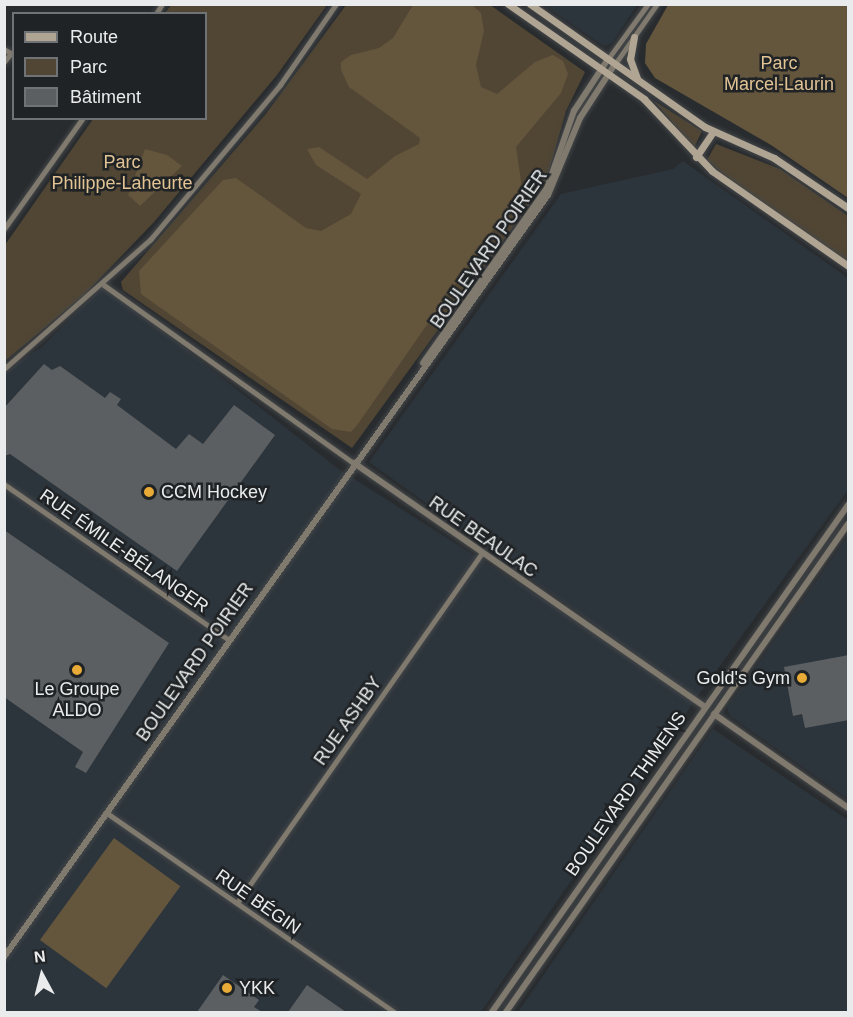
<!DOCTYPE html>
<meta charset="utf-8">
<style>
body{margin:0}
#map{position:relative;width:853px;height:1017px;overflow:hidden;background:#292c2f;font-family:Helvetica,sans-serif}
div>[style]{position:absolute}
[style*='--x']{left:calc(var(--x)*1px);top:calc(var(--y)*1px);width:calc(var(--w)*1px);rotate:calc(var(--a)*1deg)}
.built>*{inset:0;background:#2d353c}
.green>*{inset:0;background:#514634}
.forest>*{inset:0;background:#64553d;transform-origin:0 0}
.building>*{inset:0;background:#5b5f61}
.roads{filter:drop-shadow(0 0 2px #444749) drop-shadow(0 0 2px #444749)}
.minor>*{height:4.5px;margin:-2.25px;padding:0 2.25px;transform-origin:2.25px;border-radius:2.25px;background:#80796e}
.tertiary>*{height:6px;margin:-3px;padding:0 3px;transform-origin:3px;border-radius:3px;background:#80796e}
.secondary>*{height:7px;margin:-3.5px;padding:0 3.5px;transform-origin:3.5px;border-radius:3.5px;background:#b0a493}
.dots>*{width:16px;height:16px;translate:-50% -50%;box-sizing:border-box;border:3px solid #202325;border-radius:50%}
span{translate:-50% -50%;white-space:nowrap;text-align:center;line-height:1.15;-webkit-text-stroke:5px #202325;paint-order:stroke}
.park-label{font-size:18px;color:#e1c394}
.street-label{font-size:18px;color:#e9ebec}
.poi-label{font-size:18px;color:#e9ebec}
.left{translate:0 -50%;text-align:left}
.right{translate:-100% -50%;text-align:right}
.frame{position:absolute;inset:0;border:6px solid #e9ebec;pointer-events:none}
.legend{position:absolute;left:12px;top:12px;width:195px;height:108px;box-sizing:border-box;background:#202325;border:2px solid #707375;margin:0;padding:8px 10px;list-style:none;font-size:18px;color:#e9ebec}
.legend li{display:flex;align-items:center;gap:12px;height:30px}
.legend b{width:30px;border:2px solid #707375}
.north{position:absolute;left:12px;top:945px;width:60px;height:60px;-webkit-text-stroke:4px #202325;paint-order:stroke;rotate:353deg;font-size:16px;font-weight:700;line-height:24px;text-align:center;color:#e9ebec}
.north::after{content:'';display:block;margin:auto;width:21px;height:27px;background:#e9ebec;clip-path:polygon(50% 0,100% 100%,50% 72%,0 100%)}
</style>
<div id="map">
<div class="built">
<div style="clip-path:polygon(544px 5px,637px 5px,612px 43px,604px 46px)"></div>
<div style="clip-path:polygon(683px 161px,848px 278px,848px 490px,697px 697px,481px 1012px,5px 1012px,4px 372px,43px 346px,104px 285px,337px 468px,683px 688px,369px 462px,561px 194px,673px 169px)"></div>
<div style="clip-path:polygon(848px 536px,848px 799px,730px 716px,727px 708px)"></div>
<div style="clip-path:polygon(713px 729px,848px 820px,848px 1012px,518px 1012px)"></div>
</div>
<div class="green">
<div style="clip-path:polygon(171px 5px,327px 5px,277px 75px,154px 222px,84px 295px,5px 361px,5px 245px,93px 119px,206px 118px,206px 14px,165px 13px)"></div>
<div style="clip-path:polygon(346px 5px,490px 5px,585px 72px,566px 111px,546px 182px,352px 448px,123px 290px,121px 282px,265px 115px)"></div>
<div style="clip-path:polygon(654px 101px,702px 131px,694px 148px)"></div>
<div style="clip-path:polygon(716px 144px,780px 169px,848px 216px,848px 262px,721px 173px,707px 160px)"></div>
</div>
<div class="forest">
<div style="clip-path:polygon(413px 5px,472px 5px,481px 13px,484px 31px,476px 65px,481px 87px,497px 94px,535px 62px,553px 55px,563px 61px,568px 74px,561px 93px,516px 147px,522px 188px,358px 424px,351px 432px,332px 429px,141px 294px,139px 271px,223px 180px,236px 178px,306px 228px,321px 231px,351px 214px,361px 194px,316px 165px,307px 149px,319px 147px,367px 179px,395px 156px,419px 144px,420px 138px,349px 87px,341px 70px,341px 62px,351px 55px,379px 48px,393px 38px)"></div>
<div style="clip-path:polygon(668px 5px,848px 5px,848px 198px,771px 145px,655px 78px,645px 63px,646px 44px)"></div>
<div style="clip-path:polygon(145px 149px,167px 155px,182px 166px,140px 206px,128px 195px)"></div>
<div style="left:114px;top:838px;width:82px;height:126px;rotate:36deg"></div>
</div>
<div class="building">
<div style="clip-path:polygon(44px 364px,52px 370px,60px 366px,105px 398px,110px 392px,121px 399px,117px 405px,176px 449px,189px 434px,203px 444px,234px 405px,275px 435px,177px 571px,10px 454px,4px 456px,4px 408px)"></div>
<div style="clip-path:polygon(4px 530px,169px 643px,86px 773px,75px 767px,83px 752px,4px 697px)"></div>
<div style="clip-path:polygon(849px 655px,849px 720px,805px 728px,802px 714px,793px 716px,784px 667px)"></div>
<div style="clip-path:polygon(223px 975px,259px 1000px,254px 1007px,262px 1012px,197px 1012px)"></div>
<div style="clip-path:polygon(307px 985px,346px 1012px,288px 1012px)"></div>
</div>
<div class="roads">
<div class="minor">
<div style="--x:156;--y:14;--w:12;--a:-59"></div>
<div style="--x:4;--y:49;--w:12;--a:31"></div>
<div style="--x:608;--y:59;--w:68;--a:-54"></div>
<div style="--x:4;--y:62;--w:11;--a:-52"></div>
<div style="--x:615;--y:64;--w:73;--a:-55"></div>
<div style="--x:4;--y:229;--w:136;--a:-54.6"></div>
<div style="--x:104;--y:285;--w:307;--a:35.5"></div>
<div style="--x:4;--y:369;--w:195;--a:-41.5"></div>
<div style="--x:150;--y:240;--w:202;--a:-50"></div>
<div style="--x:280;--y:85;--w:98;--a:-55.3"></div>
<div style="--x:4;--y:484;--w:274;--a:34.7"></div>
<div style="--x:107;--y:813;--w:349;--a:34.7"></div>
<div style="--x:237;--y:903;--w:426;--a:-55"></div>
</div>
<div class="tertiary">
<div style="--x:423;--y:363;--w:214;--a:-54.7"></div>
<div style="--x:547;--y:188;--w:82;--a:-70.7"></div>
<div style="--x:574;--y:111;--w:62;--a:-56.8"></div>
<div style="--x:354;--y:463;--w:427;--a:34.8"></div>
<div style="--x:714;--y:714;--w:164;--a:35"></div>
<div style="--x:4;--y:957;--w:936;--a:-54.48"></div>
<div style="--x:548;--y:195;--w:83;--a:-67.4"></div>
<div style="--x:580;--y:118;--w:64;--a:-57.1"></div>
<div style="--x:492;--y:1012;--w:620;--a:-54.92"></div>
<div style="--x:506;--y:1012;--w:596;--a:-54.98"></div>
</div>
<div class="secondary">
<div style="--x:508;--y:4;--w:166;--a:34.9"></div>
<div style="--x:644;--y:99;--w:99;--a:46.6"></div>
<div style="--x:712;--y:171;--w:166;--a:34.9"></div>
<div style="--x:530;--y:4;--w:214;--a:35.1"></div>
<div style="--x:705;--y:127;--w:76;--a:24.2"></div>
<div style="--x:774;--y:158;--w:89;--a:34"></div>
<div style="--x:634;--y:37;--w:22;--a:100"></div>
<div style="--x:630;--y:59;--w:20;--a:70"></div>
<div style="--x:696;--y:157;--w:30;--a:-56"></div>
</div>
</div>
<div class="dots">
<div style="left:149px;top:492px;background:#e9ab38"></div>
<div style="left:77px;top:670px;background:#e9ab38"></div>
<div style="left:802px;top:678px;background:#e9ab38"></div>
<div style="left:227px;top:988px;background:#e9ab38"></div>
</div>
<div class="park-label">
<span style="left:779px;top:74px">Parc<br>Marcel-Laurin</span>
<span style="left:122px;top:173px">Parc<br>Philippe-Laheurte</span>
</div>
<div class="street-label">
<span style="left:489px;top:249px;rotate:-55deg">BOULEVARD POIRIER</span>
<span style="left:483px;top:537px;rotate:35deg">RUE BEAULAC</span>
<span style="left:124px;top:551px;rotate:35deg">RUE ÉMILE-BÉLANGER</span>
<span style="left:195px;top:662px;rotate:-55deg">BOULEVARD POIRIER</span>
<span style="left:348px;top:721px;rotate:-55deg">RUE ASHBY</span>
<span style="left:626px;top:794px;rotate:-55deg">BOULEVARD THIMENS</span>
<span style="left:258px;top:902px;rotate:35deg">RUE BÉGIN</span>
</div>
<div class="poi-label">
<span class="left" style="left:161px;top:492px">CCM Hockey</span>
<span class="right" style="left:790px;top:678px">Gold's Gym</span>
<span style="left:77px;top:700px">Le Groupe<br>ALDO</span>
<span class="left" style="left:239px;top:988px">YKK</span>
</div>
<div class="frame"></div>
<ul class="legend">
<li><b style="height:8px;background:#b0a493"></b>Route</li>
<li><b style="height:16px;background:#514634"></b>Parc</li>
<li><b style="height:16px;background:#5b5f61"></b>Bâtiment</li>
</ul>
<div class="north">N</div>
</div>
